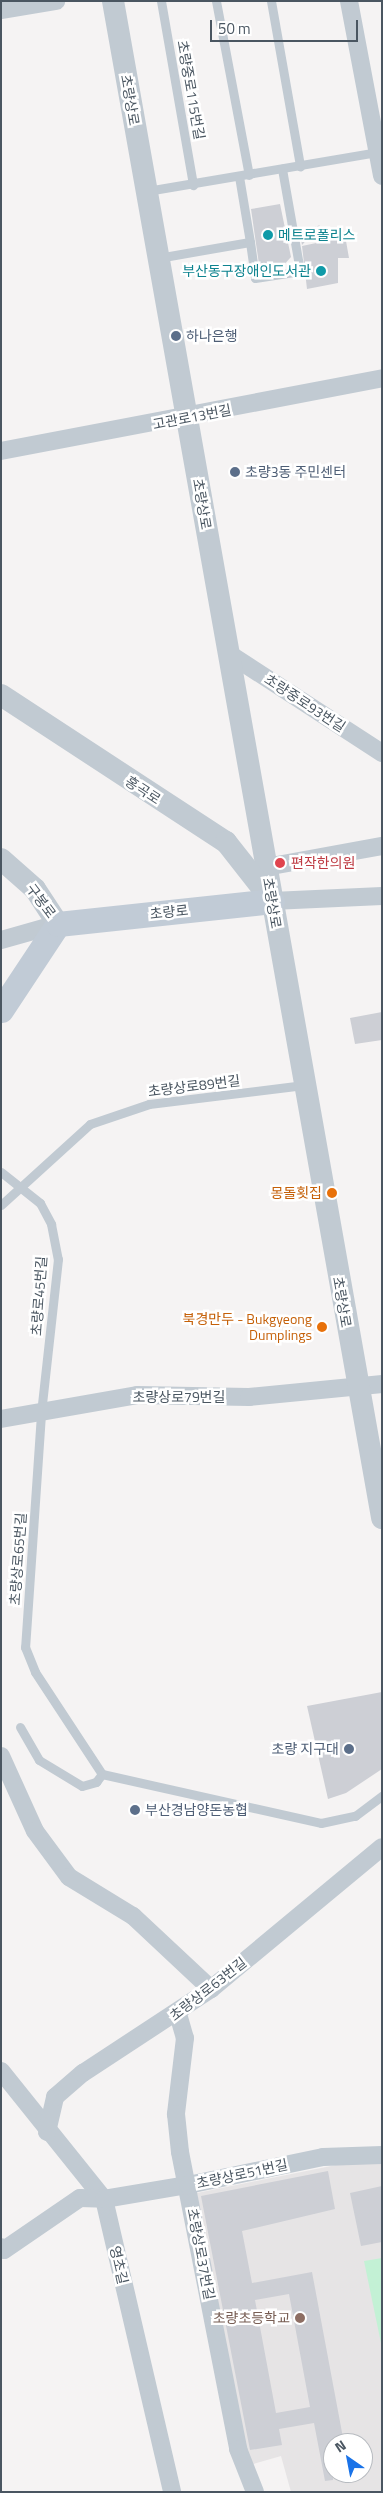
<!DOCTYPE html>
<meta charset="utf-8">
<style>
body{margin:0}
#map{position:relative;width:383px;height:2493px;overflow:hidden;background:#f5f3f3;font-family:"Titillium Web","Noto Sans KR",sans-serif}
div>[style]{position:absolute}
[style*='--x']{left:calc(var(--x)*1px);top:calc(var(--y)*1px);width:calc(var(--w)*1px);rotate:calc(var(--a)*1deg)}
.education>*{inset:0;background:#e6e4e5}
.green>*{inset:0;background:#c3f1d5}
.building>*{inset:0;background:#cdcfd5}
.service>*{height:9px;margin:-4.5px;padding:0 4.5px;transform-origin:4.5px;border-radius:4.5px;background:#c1cad2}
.minor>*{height:18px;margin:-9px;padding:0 9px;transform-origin:9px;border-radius:9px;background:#c1cad2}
.tertiary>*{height:22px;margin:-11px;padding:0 11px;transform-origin:11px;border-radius:11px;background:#c1cad2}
.secondary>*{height:25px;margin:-12.5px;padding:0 12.5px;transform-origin:12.5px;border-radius:12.5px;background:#c1cbd6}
.dots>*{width:14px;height:14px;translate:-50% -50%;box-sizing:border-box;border:2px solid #fff;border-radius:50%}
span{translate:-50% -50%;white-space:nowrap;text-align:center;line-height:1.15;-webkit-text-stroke:5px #fff;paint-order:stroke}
.street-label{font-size:14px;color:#4a5661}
.culture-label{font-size:14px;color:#0d838f}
.left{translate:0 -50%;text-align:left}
.right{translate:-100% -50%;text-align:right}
.service-label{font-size:14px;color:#4e5e75}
.health-label{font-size:14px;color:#be3a42}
.food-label{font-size:14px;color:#c56008}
.education-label{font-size:14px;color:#785e54}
.frame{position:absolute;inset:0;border:2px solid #4a5661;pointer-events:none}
.north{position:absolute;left:323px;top:2433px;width:50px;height:50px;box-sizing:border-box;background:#fff;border:1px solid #b7bbc0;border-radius:50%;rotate:327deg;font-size:14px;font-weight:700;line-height:20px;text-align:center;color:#4a5661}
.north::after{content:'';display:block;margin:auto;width:18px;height:22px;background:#1a73e8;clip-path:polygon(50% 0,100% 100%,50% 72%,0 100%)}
.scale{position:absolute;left:210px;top:20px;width:148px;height:22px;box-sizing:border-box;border:2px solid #4a5661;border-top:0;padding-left:6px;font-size:15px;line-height:18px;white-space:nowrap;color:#4a5661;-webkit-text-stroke:4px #fff;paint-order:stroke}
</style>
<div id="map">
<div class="education">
<div style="clip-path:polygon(evenodd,382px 2162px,382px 2492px,291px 2492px,281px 2456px,250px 2465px,241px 2447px,197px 2193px,341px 2164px,382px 2162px,333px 2443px,363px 2443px,363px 2473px,333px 2473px,333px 2443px)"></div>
</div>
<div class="green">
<div style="clip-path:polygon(382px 2258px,382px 2348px,364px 2261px)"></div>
</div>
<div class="building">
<div style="clip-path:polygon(280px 204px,291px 257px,282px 267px,260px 271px,251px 209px)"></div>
<div style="clip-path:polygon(320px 225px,302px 245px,300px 233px)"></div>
<div style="clip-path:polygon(340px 238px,346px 241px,349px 258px,338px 258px,338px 283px,307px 289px,302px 246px)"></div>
<div style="clip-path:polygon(382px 1012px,382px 1040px,355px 1044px,350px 1018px)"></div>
<div style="clip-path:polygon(382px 1692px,382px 1769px,346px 1793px,328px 1799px,307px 1706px)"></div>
<div style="clip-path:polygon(evenodd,328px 2171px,335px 2209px,242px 2231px,252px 2283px,312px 2272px,344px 2443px,333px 2443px,333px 2480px,325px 2481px,314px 2423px,279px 2429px,282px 2445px,250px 2450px,201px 2196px,328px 2171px,289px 2294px,310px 2407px,276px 2413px,255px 2300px,289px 2294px)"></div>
<div style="clip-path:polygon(382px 2186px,382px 2242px,361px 2246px,350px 2193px)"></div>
</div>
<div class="service">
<div style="--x:161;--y:1;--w:187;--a:80.1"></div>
<div style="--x:216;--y:1;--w:177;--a:79.3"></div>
<div style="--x:271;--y:1;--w:168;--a:80"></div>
<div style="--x:147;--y:191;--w:233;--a:-9.6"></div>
<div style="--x:250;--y:242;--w:36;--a:82"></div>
<div style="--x:255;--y:278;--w:46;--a:-8.8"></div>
<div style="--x:300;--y:271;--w:104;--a:-100"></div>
<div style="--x:158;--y:258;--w:93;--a:-9.9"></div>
<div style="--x:250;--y:242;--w:67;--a:-99.5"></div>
<div style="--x:1;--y:1172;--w:50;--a:38.5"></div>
<div style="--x:40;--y:1203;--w:24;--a:62"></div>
<div style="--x:51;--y:1224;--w:36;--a:79"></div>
<div style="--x:58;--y:1259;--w:156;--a:96.3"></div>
<div style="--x:41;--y:1414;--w:234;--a:93.9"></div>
<div style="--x:25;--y:1647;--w:27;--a:68"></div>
<div style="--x:35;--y:1672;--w:122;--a:56.7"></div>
<div style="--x:102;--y:1774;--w:224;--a:12.6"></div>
<div style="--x:321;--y:1823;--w:35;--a:-12"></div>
<div style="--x:355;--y:1816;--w:34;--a:-37"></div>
<div style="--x:1;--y:1205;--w:120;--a:-42.3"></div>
<div style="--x:90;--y:1124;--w:62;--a:-18.7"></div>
<div style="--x:149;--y:1104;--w:156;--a:-7"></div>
<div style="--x:20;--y:1727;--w:38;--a:60"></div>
<div style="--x:39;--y:1760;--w:50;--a:31.2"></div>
<div style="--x:82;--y:1786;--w:15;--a:-16"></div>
<div style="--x:96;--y:1782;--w:10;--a:-53"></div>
</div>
<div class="minor">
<div style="--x:349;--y:1;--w:178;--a:79.3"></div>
<div style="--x:1;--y:10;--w:56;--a:-9.3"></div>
<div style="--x:1;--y:451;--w:388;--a:-10.8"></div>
<div style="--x:228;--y:653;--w:184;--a:33"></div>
<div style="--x:266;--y:867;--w:118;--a:-10.3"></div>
<div style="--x:272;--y:901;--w:110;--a:-2.6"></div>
<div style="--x:1;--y:940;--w:59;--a:-15.7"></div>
<div style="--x:1;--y:1419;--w:138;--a:-10"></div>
<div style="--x:137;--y:1395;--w:112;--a:1"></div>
<div style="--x:249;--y:1397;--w:134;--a:-5.6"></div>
<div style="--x:1;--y:1756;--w:82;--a:65.6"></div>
<div style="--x:35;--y:1831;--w:57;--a:53.5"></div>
<div style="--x:69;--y:1877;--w:75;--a:31.4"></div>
<div style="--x:133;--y:1916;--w:107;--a:43.1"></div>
<div style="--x:178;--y:2014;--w:25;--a:74"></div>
<div style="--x:185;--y:2038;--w:77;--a:96.8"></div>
<div style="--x:176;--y:2114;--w:38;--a:84"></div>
<div style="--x:180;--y:2152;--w:303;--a:78.9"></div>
<div style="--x:238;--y:2449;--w:46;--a:68.4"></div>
<div style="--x:1;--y:2071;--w:164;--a:51.2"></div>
<div style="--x:104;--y:2199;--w:301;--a:76.9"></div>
<div style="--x:47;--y:2132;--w:36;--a:-77"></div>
<div style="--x:55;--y:2097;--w:37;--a:-41"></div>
<div style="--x:83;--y:2073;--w:153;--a:-33.3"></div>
<div style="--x:211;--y:1989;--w:222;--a:-39.7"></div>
<div style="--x:1;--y:2247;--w:4;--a:45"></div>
<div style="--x:4;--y:2250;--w:92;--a:-34.4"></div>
<div style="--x:80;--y:2198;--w:24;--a:2"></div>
<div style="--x:104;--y:2199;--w:85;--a:-9.5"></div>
<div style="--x:188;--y:2185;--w:138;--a:-11.7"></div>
<div style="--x:323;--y:2157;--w:59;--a:-1.9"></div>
</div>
<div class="tertiary">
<div style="--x:113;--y:1;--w:1541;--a:79.94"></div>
<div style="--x:1;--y:695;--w:269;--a:33.2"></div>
<div style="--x:226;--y:842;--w:71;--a:51.8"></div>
<div style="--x:1;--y:859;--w:45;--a:41.4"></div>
<div style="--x:35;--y:889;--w:42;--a:56.7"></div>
</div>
<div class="secondary">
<div style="--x:1;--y:1010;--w:103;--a:-56.5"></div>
<div style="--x:58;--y:924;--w:215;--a:-6.1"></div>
</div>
<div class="dots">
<div style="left:268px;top:235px;background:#0f9aa8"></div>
<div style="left:321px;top:271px;background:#0f9aa8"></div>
<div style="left:176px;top:336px;background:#5c6f8a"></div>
<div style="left:235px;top:472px;background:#5c6f8a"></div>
<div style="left:280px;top:863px;background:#e0444e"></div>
<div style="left:332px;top:1193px;background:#e8710a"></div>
<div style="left:322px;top:1327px;background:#e8710a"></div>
<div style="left:349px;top:1749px;background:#5c6f8a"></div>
<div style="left:135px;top:1810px;background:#5c6f8a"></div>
<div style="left:300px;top:2318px;background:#8d6e63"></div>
</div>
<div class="street-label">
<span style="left:191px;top:90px;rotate:80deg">초량중로115번길</span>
<span style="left:130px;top:100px;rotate:80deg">초량상로</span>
<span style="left:192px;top:417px;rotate:-11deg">고관로13번길</span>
<span style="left:202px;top:504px;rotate:80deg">초량상로</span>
<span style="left:305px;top:703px;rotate:33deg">초량중로93번길</span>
<span style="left:143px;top:790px;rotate:33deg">홍곡로</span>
<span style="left:41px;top:901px;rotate:53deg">구봉로</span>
<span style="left:272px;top:903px;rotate:80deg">초량상로</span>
<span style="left:169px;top:912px;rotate:-6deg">초량로</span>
<span style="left:194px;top:1086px;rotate:-7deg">초량상로89번길</span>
<span style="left:39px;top:1296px;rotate:-86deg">초량로45번길</span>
<span style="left:342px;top:1302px;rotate:80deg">초량상로</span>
<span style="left:179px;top:1397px">초량상로79번길</span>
<span style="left:18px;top:1559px;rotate:-86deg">초량상로65번길</span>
<span style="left:208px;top:1989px;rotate:-38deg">초량상로63번길</span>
<span style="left:242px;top:2174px;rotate:-12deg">초량상로51번길</span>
<span style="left:201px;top:2254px;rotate:79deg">초량상로37번길</span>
<span style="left:119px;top:2265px;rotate:77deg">영초길</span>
</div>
<div class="culture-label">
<span class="left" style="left:278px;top:235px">메트로폴리스</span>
<span class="right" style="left:311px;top:271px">부산동구장애인도서관</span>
</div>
<div class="service-label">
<span class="left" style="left:186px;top:336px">하나은행</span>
<span class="left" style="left:245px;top:472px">초량3동 주민센터</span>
<span class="right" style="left:339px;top:1749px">초량 지구대</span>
<span class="left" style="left:145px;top:1810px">부산경남양돈농협</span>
</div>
<div class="health-label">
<span class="left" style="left:291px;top:863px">편작한의원</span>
</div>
<div class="food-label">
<span class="right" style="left:322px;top:1193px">몽돌횟집</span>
<span class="right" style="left:312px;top:1327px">북경만두 - Bukgyeong<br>Dumplings</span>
</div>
<div class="education-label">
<span class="right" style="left:290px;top:2318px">초량초등학교</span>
</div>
<div class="frame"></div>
<div class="north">N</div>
<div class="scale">50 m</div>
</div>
